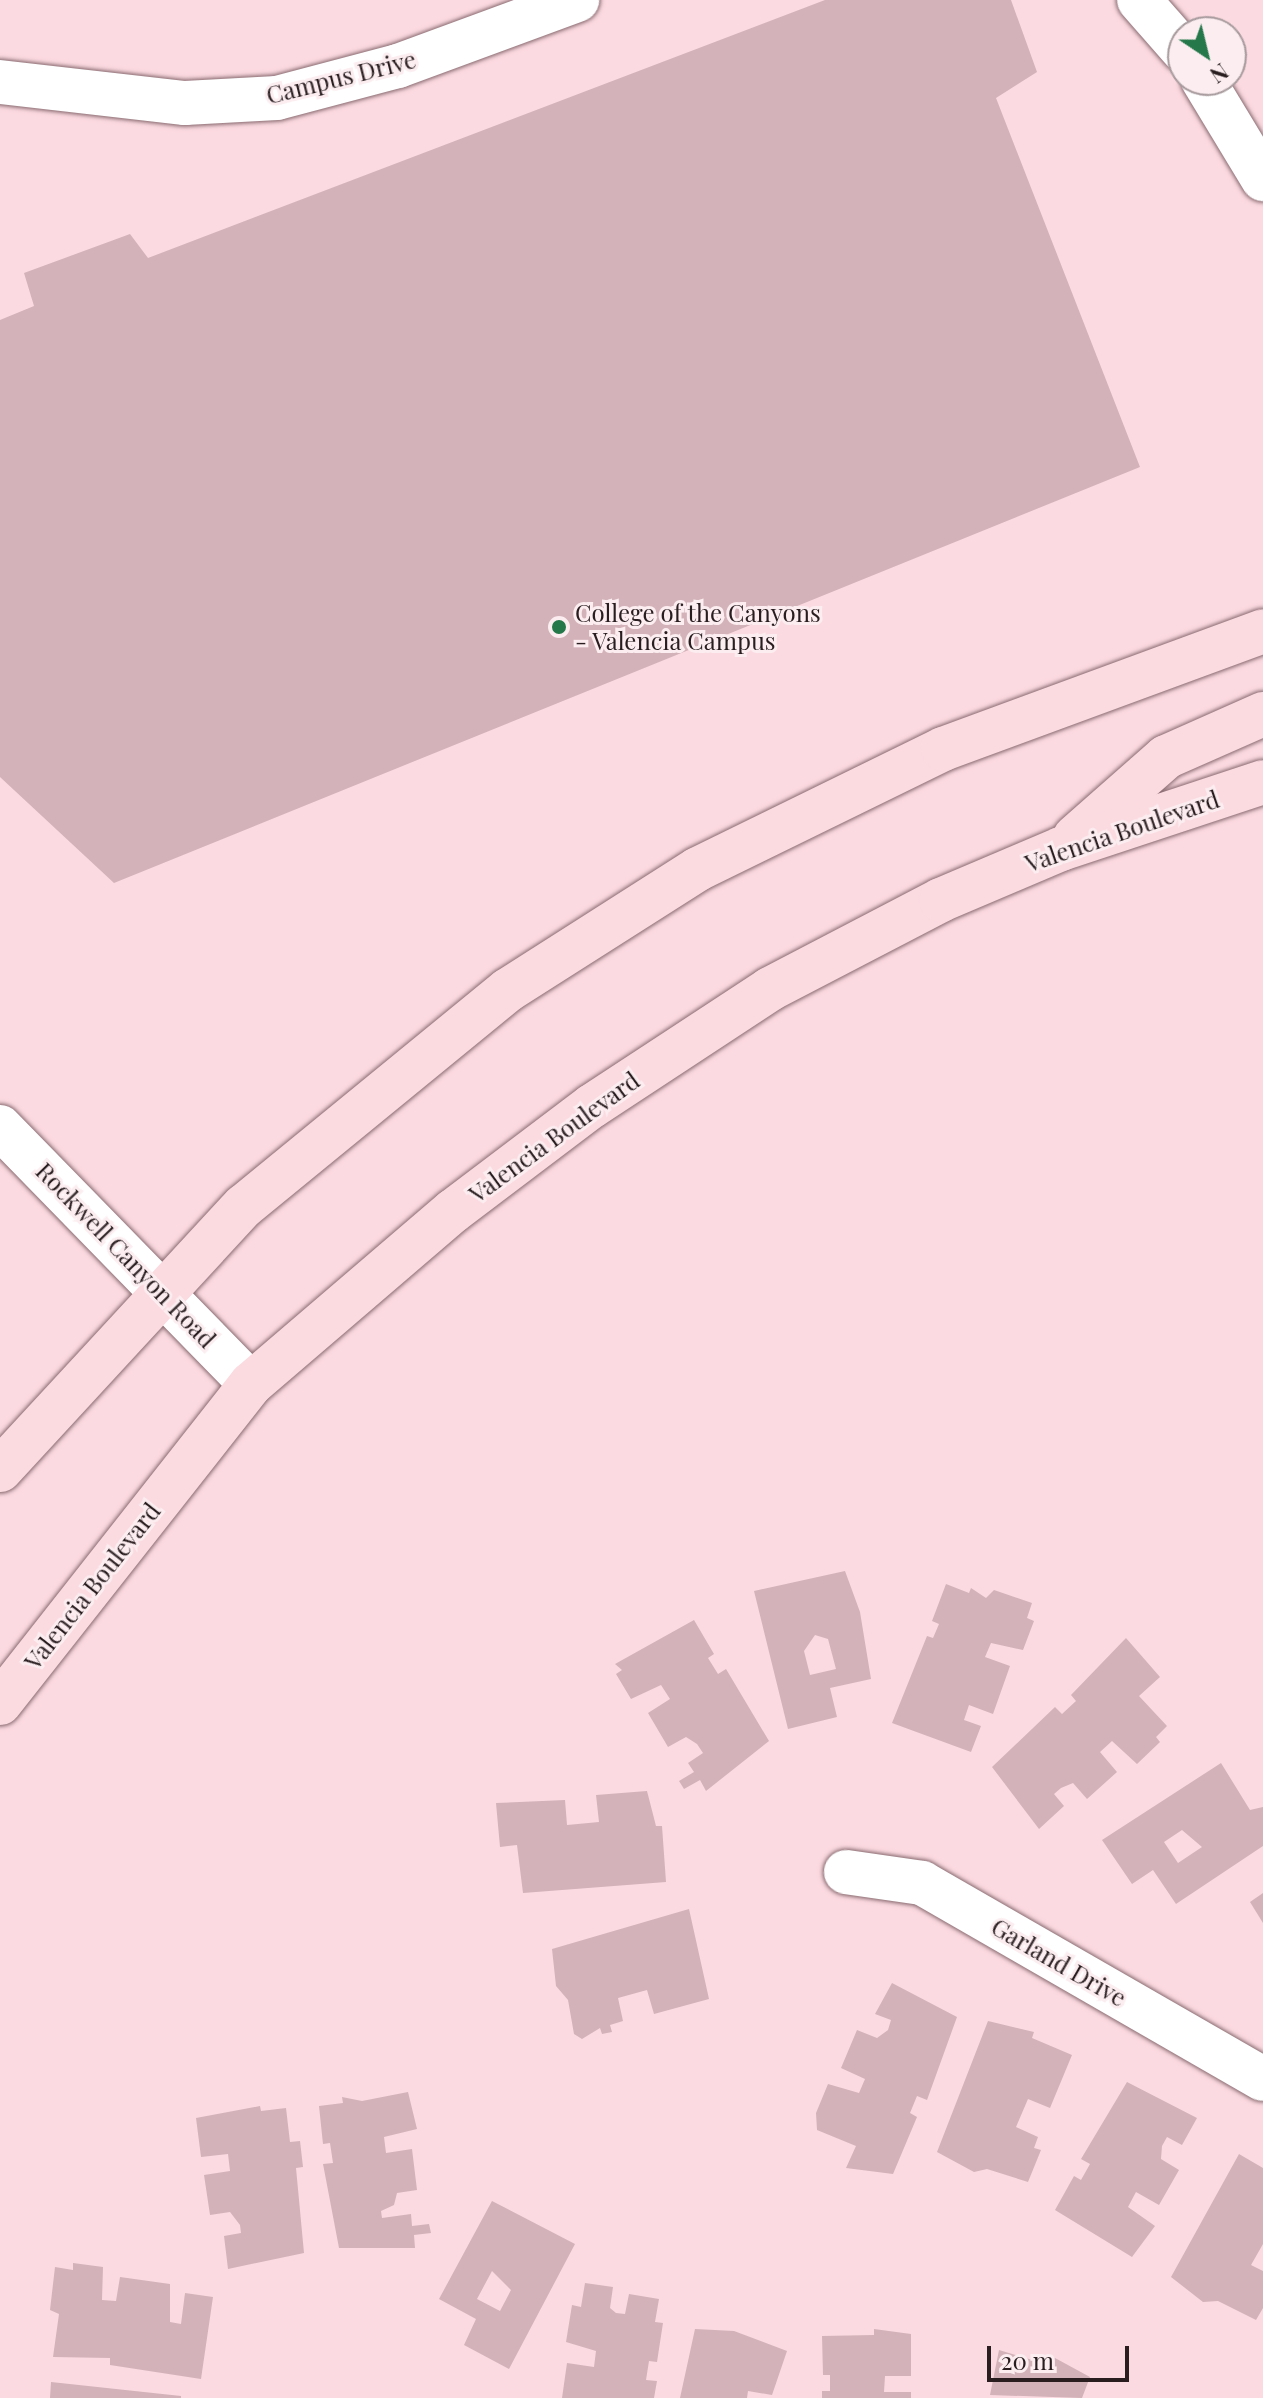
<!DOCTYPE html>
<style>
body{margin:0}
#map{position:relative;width:1263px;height:2398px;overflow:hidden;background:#fcdae1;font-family:"Playfair Display",serif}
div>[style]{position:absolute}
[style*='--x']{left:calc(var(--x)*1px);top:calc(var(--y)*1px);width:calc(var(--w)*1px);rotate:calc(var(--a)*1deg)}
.building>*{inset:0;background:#d3b2b9}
.roads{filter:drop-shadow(0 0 2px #896b71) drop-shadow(0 0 2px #896b71)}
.street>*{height:44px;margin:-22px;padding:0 22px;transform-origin:22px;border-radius:22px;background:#fff}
.secondary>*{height:44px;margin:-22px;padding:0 22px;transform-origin:22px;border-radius:22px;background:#fff}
.primary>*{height:44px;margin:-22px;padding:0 22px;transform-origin:22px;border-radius:22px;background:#fbdae0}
.dots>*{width:22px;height:22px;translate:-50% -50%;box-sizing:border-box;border:4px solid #fbedf0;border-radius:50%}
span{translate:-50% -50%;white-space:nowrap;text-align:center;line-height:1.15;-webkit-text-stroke:6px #fbedf0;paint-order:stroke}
.street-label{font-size:24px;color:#291d20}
.poi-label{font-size:24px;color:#291d20}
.left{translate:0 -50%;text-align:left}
.north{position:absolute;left:1167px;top:16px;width:80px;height:80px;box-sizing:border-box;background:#fbedf0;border:2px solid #a79a9d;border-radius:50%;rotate:145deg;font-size:22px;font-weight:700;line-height:32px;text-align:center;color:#291d20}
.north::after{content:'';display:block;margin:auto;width:28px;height:36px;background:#25784a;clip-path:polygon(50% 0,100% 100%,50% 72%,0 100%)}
.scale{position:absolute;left:987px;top:2346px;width:142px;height:36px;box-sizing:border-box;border:4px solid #291d20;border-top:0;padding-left:10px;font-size:24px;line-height:28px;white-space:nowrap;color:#291d20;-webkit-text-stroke:6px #fbedf0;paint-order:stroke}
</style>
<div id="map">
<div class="building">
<div style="clip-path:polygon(825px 0,1011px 0,1037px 72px,996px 98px,1140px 467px,114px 883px,0 777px,0 320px,34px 306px,24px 273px,130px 234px,148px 258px)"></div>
<div style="clip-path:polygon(evenodd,845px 1571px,860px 1612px,871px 1679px,830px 1688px,837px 1717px,788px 1729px,754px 1591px,845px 1571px,815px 1635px,828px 1639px,836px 1669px,810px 1675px,804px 1651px,815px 1635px)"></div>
<div style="clip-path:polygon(946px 1584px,969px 1593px,971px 1588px,986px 1598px,994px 1590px,1032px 1603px,1027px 1618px,1034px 1621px,1023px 1650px,991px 1643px,985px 1657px,1010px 1666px,993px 1714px,969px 1705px,964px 1720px,981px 1726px,971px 1752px,892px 1723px,927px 1636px,933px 1638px,939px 1624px,932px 1621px)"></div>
<div style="clip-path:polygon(694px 1620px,714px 1654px,708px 1658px,718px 1674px,726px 1669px,769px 1741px,706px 1791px,700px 1780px,684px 1789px,679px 1781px,694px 1772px,688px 1763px,703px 1753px,697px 1744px,686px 1737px,668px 1747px,648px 1713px,670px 1699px,661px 1685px,631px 1699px,616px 1674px,622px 1670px,615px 1664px)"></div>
<div style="clip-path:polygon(1126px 1638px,1160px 1677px,1139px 1696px,1167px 1726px,1156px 1737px,1160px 1742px,1137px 1764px,1112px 1741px,1100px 1752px,1117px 1772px,1087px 1799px,1073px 1783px,1061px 1788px,1054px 1794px,1064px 1806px,1039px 1829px,992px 1767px,1055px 1707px,1062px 1714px,1076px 1701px,1071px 1695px)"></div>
<div style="clip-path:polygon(evenodd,1221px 1763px,1250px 1810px,1263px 1807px,1263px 1846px,1176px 1904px,1153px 1870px,1132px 1884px,1102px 1840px,1221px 1763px,1182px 1830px,1202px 1847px,1178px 1863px,1164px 1842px,1182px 1830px)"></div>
<div style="clip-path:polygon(647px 1791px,656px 1826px,662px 1826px,666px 1882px,523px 1893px,517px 1845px,500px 1847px,496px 1803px,565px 1800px,567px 1825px,599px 1822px,596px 1795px)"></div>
<div style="clip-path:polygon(1263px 1893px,1263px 1923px,1250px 1902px)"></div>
<div style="clip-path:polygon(689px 1909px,709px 1999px,654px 2014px,647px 1990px,618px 1998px,623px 2021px,610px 2025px,612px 2032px,602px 2034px,600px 2028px,582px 2039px,574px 2034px,568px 2000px,556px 1986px,552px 1949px)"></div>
<div style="clip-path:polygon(892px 1983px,957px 2017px,927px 2100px,917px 2096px,910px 2113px,917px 2117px,893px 2174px,846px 2168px,856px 2146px,817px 2130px,816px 2113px,828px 2084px,859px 2093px,865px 2079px,841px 2068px,857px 2030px,877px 2038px,888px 2030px,891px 2020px,875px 2014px)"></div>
<div style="clip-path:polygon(988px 2021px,1034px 2032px,1032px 2038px,1072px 2055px,1050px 2108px,1028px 2099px,1016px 2127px,1038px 2137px,1034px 2148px,1041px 2150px,1028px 2182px,987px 2169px,974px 2172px,937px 2152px)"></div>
<div style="clip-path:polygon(1127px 2082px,1197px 2118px,1182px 2145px,1167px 2137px,1162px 2146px,1161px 2159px,1179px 2170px,1159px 2205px,1136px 2192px,1128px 2207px,1155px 2226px,1132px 2257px,1055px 2210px,1074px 2176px,1081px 2180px,1090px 2164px,1081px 2159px)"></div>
<div style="clip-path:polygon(408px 2092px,417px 2129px,384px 2137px,386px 2153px,412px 2149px,417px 2190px,397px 2193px,394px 2205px,381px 2211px,382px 2218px,411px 2214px,412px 2226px,429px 2224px,431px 2233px,414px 2235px,415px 2248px,339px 2248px,323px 2164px,333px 2163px,330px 2143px,323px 2144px,319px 2106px,343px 2103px,342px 2097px,362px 2101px)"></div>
<div style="clip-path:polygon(260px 2106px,261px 2111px,286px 2108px,290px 2142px,300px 2141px,303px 2167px,296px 2168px,304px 2253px,228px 2269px,224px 2236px,241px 2233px,240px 2225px,230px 2212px,210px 2215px,204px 2175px,230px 2171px,228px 2154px,201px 2157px,196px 2118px)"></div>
<div style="clip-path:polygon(1239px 2154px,1263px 2168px,1263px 2244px,1251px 2265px,1263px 2271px,1263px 2308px,1256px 2320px,1218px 2301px,1203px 2302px,1171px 2277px)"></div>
<div style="clip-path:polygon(evenodd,492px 2201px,575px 2244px,509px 2369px,464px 2345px,476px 2319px,439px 2299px,492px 2201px,492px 2271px,511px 2290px,500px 2311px,477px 2299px,492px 2271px)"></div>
<div style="clip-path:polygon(73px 2263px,103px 2267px,102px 2300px,116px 2301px,120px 2277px,170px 2284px,170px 2322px,181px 2324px,185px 2293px,213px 2297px,201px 2379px,110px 2365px,110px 2358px,53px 2357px,59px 2314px,50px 2310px,55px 2267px,73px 2270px)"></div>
<div style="clip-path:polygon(585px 2283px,613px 2287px,610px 2308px,616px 2313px,625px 2314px,629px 2294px,659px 2299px,655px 2322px,663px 2323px,657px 2362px,649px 2361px,646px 2380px,657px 2381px,654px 2398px,562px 2398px,567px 2363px,594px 2367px,596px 2351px,566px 2342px,572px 2305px,581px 2307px)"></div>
<div style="clip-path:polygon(695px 2329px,734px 2331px,787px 2351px,772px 2395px,748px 2391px,747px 2398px,680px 2398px)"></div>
<div style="clip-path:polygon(874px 2329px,911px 2334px,911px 2376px,885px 2376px,884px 2392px,911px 2392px,911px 2398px,822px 2398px,822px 2391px,830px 2391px,830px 2375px,823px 2375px,822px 2336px,874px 2335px)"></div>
<div style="clip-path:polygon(999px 2350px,1039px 2362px,1055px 2358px,1090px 2377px,1082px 2398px,990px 2395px)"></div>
<div style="clip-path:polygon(51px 2382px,181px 2396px,181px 2398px,50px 2398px)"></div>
</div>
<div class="roads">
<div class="street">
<div style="--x:1139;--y:0;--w:67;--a:48.7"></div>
<div style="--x:1203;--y:80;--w:116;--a:58.8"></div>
<div style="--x:0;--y:82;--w:186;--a:6.5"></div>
<div style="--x:185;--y:103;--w:92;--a:-3.1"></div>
<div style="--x:277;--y:98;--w:125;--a:-14.8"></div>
<div style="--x:398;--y:66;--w:191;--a:-20.2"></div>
<div style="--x:846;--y:1872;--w:77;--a:8.2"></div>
<div style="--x:922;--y:1883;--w:393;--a:29.9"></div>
</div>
<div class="secondary">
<div style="--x:0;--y:1127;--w:359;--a:45.7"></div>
</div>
<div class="primary">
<div style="--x:1075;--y:837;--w:121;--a:-41.3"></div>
<div style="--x:1166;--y:757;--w:106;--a:-23.9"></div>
<div style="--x:0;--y:1470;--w:359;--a:-47.3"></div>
<div style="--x:244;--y:1206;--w:341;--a:-39.3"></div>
<div style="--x:508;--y:990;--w:225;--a:-32.5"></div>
<div style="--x:698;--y:869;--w:273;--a:-26.1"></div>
<div style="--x:943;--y:749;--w:341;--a:-20.2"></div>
<div style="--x:0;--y:1703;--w:406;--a:-51.8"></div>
<div style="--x:251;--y:1384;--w:266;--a:-40.6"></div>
<div style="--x:453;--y:1211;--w:174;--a:-37.1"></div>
<div style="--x:592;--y:1106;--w:213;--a:-33.3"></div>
<div style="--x:770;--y:989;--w:193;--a:-27.5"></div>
<div style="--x:941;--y:900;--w:130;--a:-23"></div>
<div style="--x:1061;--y:849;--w:213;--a:-18.3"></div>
</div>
</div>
<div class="dots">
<div style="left:559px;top:627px;background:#25784a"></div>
</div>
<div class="street-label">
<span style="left:341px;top:77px;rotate:-14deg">Campus Drive</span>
<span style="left:1122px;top:831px;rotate:-19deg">Valencia Boulevard</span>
<span style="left:554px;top:1137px;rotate:-36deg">Valencia Boulevard</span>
<span style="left:126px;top:1255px;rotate:46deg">Rockwell Canyon Road</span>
<span style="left:92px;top:1586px;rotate:-52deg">Valencia Boulevard</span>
<span style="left:1059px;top:1962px;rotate:30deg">Garland Drive</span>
</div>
<div class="poi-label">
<span class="left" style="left:575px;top:627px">College of the Canyons<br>- Valencia Campus</span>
</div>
<div class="north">N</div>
<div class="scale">20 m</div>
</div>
